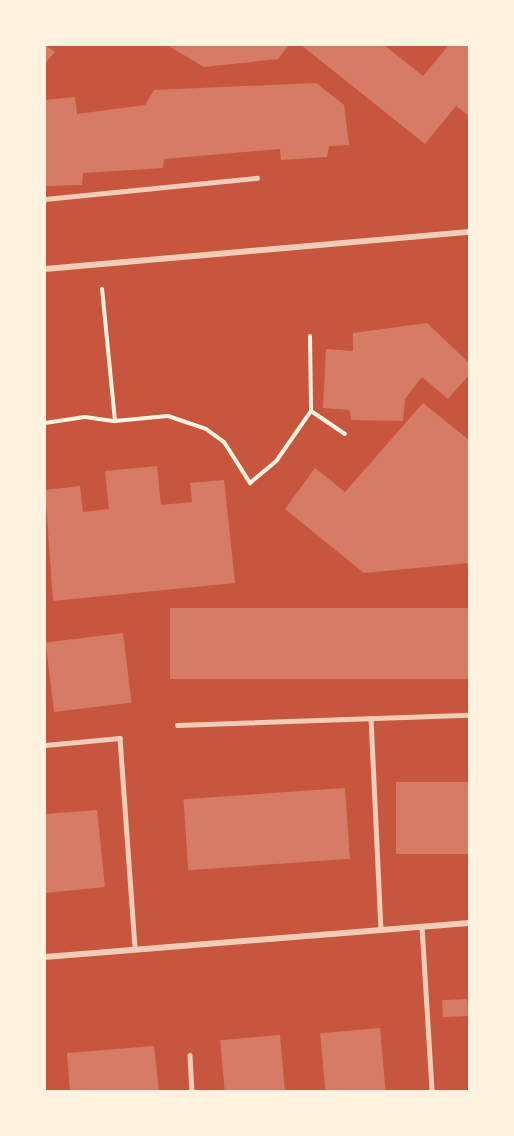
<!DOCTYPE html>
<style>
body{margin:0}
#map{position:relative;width:514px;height:1136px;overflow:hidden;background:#c8553d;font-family:Signika,sans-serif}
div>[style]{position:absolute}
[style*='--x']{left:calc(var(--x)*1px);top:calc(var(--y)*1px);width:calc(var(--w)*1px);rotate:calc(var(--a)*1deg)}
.building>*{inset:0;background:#d67c66;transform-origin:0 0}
.path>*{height:4px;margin:-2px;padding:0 2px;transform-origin:2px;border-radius:2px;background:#fff3e0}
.service>*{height:4.5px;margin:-2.25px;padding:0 2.25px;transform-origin:2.25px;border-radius:2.25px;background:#f1ccb7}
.minor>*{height:6px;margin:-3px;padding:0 3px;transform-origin:3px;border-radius:3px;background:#f1ccb7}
span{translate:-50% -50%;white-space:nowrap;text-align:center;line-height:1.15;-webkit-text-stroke:6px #fff3e0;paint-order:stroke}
.frame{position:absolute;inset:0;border:46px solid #fff3e0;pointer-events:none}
</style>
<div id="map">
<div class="building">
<div style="clip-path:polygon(45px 45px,55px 52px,45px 63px)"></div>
<div style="clip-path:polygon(167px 45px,289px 45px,278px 59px,204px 67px)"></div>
<div style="clip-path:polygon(301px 45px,384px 45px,423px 76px,449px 45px,469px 45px,469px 116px,456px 106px,425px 144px)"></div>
<div style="clip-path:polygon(316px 83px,344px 105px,349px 145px,329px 146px,327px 157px,281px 160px,280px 149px,164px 159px,163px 168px,83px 173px,82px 185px,45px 186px,45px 100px,75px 97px,77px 114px,145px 105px,154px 90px)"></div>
<div style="clip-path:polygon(427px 323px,469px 363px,469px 375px,448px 399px,422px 377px,405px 399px,403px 421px,351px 420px,350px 410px,323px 408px,326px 349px,353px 351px,353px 333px)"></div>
<div style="clip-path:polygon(423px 403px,469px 440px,469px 563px,364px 573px,285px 509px,315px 468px,345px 492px)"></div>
<div style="clip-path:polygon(157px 466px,161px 505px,192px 502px,190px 483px,224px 480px,235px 583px,53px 601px,45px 490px,80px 486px,83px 512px,109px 509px,105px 471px)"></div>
<div style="left:469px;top:608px;width:71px;height:299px;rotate:90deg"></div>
<div style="left:123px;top:633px;width:70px;height:78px;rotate:83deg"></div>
<div style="left:469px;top:782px;width:72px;height:73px;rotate:90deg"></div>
<div style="left:345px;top:788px;width:71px;height:162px;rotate:86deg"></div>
<div style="clip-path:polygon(97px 810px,105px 887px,45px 893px,45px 814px)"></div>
<div style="left:467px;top:999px;width:17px;height:25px;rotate:87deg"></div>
<div style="left:380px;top:1028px;width:63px;height:60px;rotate:85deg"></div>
<div style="left:280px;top:1035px;width:56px;height:60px;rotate:85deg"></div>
<div style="clip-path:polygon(154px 1046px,159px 1091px,70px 1091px,67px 1053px)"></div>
</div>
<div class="path">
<div style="--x:310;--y:336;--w:75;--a:89.2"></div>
<div style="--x:115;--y:421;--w:53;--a:-5.4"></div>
<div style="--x:168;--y:416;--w:40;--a:18.9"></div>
<div style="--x:206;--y:429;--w:22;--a:36"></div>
<div style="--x:224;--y:442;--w:49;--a:57.6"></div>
<div style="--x:250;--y:483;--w:35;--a:-40"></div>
<div style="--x:277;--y:460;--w:60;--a:-55.2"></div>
<div style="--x:311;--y:411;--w:41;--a:34.1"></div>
<div style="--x:45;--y:423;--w:40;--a:-8.5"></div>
<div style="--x:85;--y:417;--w:30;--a:8"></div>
<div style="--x:115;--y:421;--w:133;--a:-95.6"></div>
</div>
<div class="service">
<div style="--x:45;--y:199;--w:213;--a:-5.7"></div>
<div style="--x:371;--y:718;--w:211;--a:87.3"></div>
<div style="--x:177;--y:725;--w:292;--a:-2"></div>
<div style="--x:45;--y:745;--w:75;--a:-5.3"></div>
<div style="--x:120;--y:738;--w:210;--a:85.9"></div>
<div style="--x:422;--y:926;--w:165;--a:86.5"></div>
<div style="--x:190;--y:1055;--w:36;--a:87"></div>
</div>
<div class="minor">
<div style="--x:45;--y:269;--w:426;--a:-5"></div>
<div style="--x:45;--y:957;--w:425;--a:-4.6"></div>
</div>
<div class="frame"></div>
</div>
